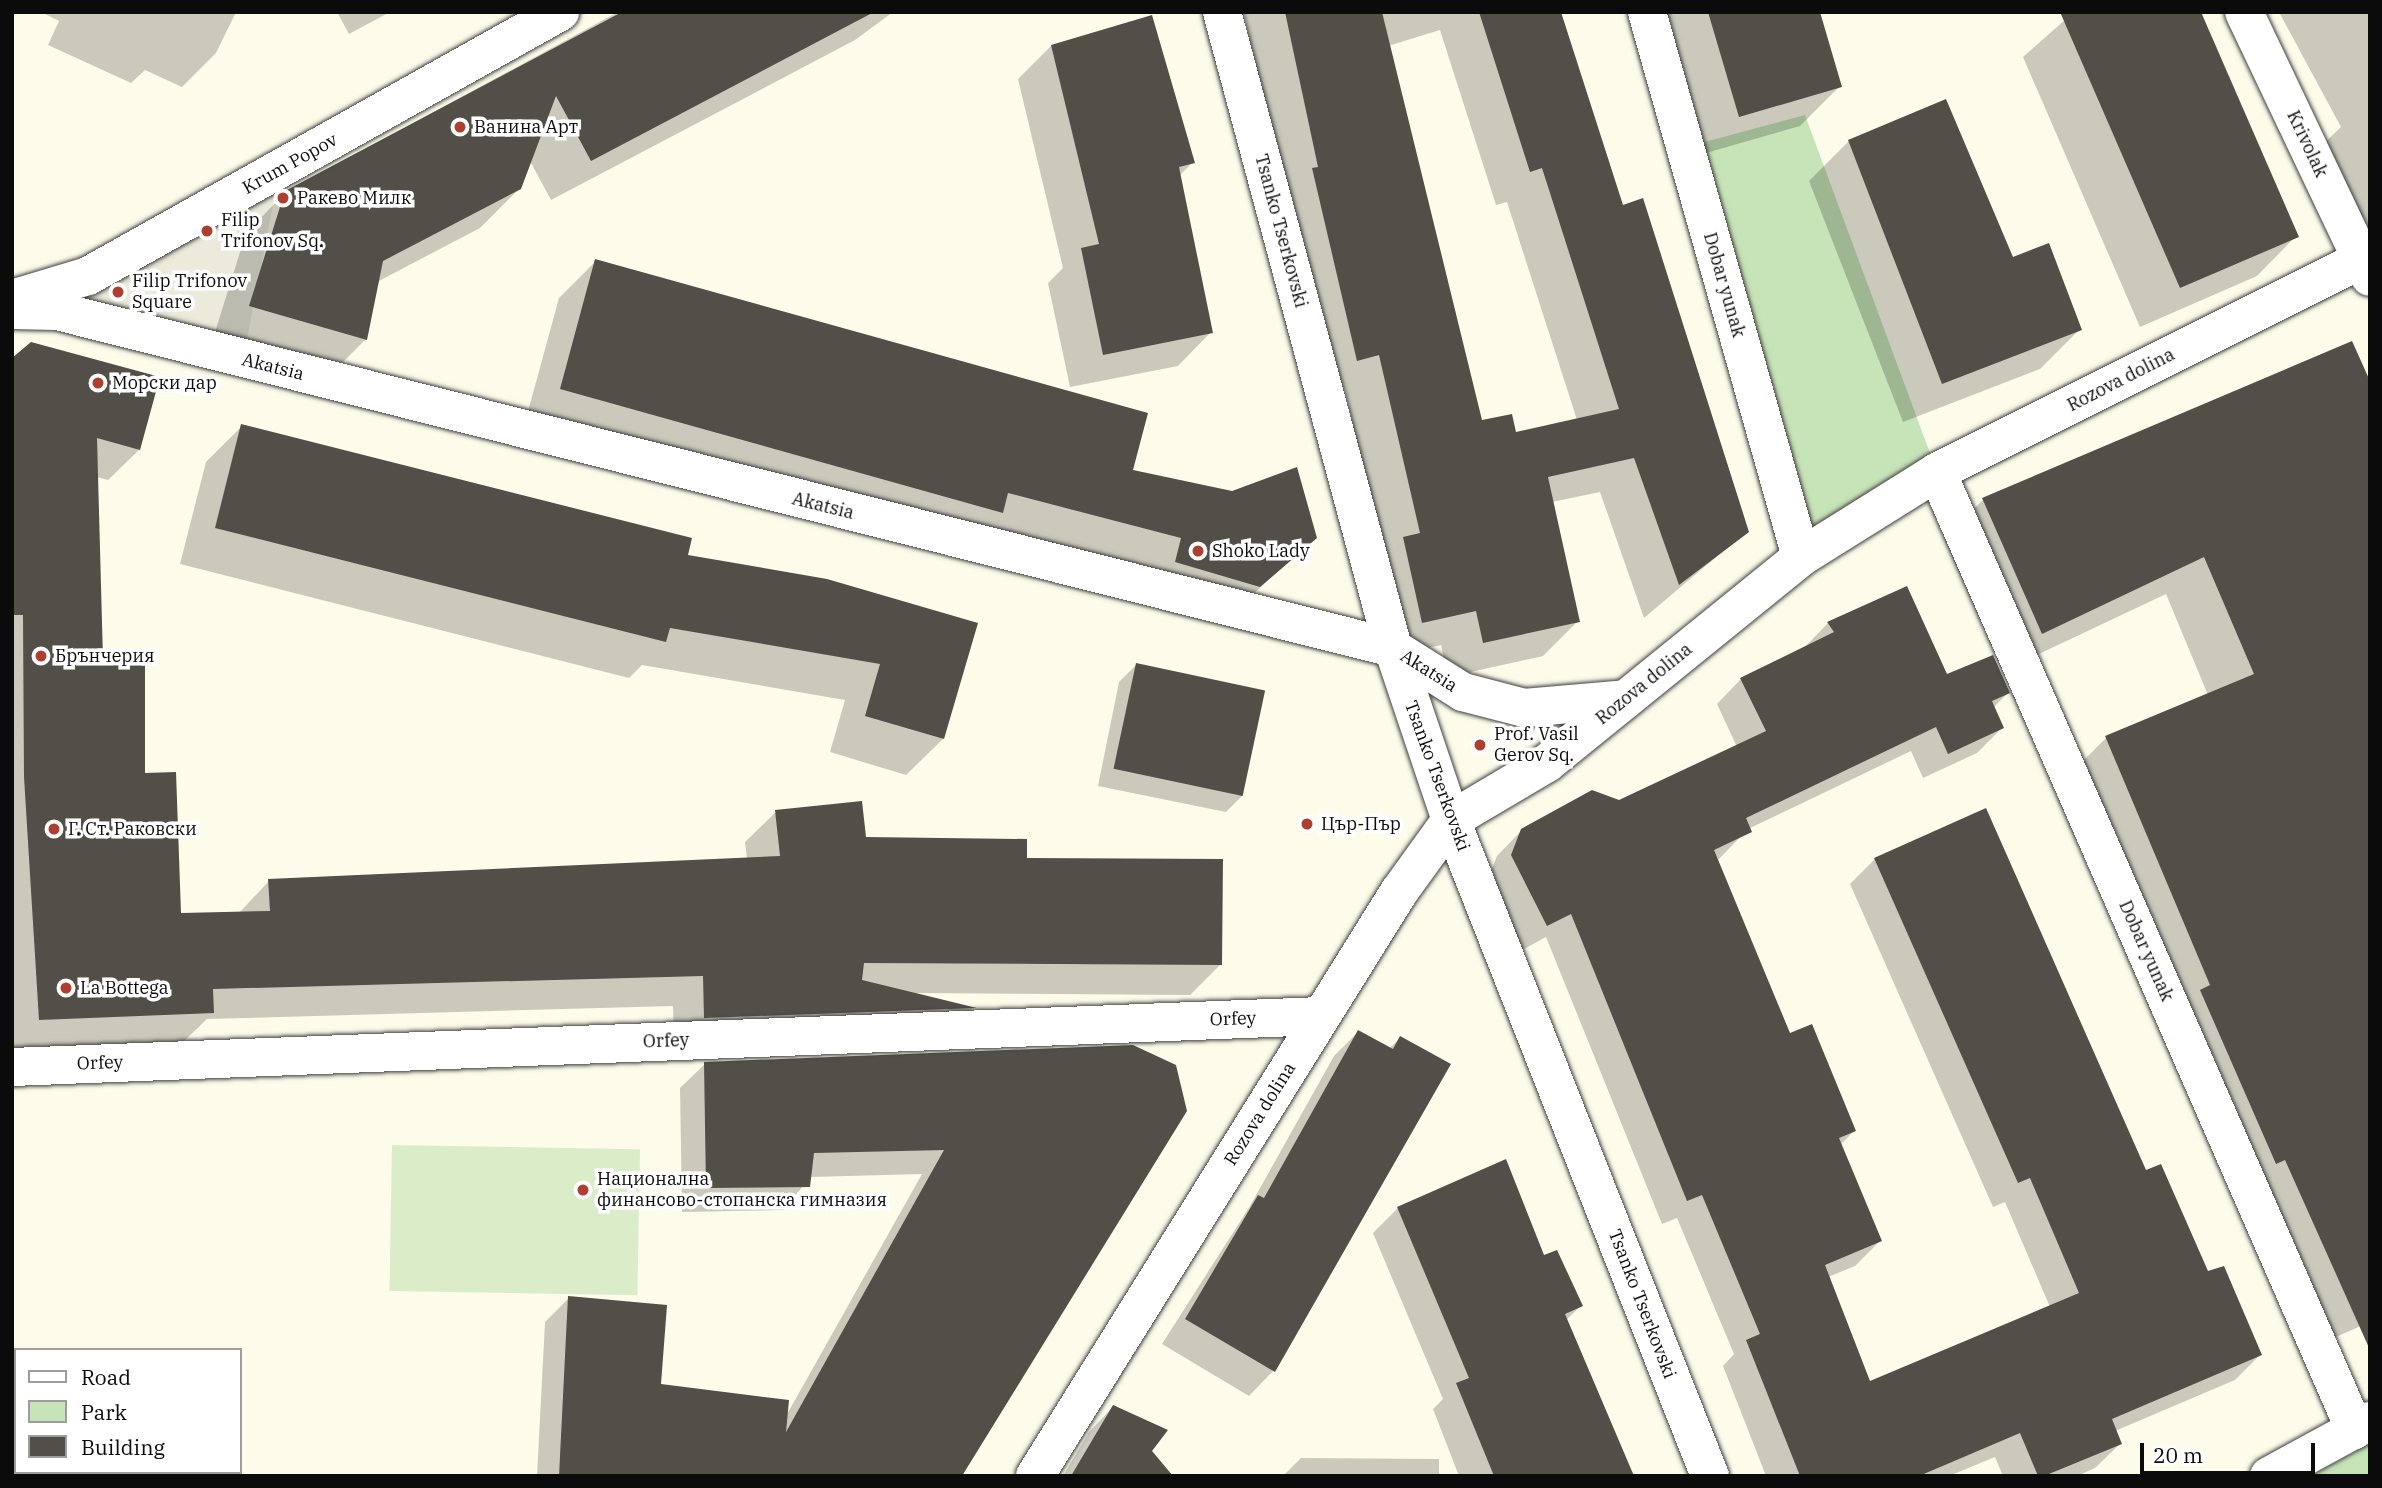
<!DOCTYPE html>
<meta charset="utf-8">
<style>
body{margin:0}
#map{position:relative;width:2382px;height:1488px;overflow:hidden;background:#fdfcea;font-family:"IBM Plex Serif",serif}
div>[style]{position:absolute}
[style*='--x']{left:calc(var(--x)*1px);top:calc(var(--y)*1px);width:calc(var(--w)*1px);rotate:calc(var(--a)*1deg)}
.green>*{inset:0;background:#c7e4b8}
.pitch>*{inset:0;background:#daecc8;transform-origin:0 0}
.plaza>*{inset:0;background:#ebeadb}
.shadow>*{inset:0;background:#0003}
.building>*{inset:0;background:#524e48;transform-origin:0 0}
.roads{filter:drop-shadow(0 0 2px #3e3e3e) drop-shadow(0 0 2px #3e3e3e)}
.minor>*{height:38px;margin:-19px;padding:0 19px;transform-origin:19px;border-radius:19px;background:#fff}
.dots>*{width:19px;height:19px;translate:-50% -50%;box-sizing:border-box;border:4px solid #fff;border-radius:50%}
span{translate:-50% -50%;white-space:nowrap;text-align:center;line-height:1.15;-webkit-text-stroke:7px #fff;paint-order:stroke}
.poi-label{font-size:18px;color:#0b0b0b}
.left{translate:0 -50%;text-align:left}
.street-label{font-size:18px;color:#0b0b0b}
.frame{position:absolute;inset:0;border:14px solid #0b0b0b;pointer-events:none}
.legend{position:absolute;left:14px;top:1348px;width:228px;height:126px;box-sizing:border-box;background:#fff;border:2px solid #9d9d9d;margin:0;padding:9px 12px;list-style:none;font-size:21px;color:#0b0b0b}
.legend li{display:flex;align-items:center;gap:14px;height:35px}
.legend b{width:35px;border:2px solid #9d9d9d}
.scale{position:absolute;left:2140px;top:1443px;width:175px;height:32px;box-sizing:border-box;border:4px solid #0b0b0b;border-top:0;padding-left:9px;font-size:21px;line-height:24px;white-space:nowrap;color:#0b0b0b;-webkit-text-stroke:5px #fff;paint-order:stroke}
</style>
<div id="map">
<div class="green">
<div style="clip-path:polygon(1805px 115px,1937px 472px,1801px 557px,1686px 147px)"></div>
<div style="clip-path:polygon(2370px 1443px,2370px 1476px,2311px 1476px,2369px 1444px)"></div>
</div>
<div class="pitch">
<div style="left:392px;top:1145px;width:248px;height:146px;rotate:1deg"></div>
</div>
<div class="plaza">
<div style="clip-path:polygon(280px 169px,243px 359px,12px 316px)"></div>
</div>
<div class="shadow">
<div style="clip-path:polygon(41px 12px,236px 12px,216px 53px,182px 87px,145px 70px,131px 83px,48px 45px,59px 21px)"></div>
<div style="clip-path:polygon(337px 12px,390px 12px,349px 34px)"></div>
<div style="clip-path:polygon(618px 12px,893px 12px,855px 40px,551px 200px,530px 161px,520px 188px,480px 228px,377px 282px,366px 339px,326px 379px,211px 345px,246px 233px,286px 192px)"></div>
<div style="clip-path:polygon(evenodd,1244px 12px,1556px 12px,1622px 207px,1747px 531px,1644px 618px,1600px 492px,1552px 502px,1578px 621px,1543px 656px,1448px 677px,1441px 645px,1387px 657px,1383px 559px,1345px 389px,1323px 394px,1244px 12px,1440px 30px,1496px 205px,1507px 202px,1577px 420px,1514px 434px,1481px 422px,1388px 46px,1440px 30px)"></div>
<div style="clip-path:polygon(1662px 12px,1818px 12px,1840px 86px,1800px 126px,1699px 155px)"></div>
<div style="clip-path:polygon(2074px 12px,2296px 236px,2257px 276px,2140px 327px,2023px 57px)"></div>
<div style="clip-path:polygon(2279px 12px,2370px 12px,2370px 231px,2351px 224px,2315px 152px,2341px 127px)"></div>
<div style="clip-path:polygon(1051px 46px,1193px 162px,1179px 176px,1211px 332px,1178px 366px,1070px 387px,1048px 283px,1063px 268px,1018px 79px)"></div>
<div style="clip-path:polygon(1849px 141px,2012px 260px,2080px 329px,2040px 369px,1903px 422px,1809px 181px)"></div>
<div style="clip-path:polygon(596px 261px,1131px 471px,1315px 537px,1222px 623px,524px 426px,559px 298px)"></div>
<div style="clip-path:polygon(2351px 344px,2370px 1322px,2313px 1347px,2068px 776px,2106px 738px,2208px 695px,2166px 594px,2003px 671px,1944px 538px,1983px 500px)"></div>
<div style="clip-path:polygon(12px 361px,139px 450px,108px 480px,97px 477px,101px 661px,144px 774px,180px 915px,239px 913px,269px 881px,747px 859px,745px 842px,776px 812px,864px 839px,1025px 859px,1221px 964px,1190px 995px,916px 993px,973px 1008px,944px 1037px,674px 1048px,673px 1006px,207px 1019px,182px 1043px,12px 1049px)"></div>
<div style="clip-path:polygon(242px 426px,686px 556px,826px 581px,943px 739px,906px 775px,830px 752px,845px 700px,642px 665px,629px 678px,180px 564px,206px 462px)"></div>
<div style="clip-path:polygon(1828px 623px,1946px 677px,2008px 693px,1993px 708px,2002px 728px,1977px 753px,1923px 778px,1911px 751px,1748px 829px,1717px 861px,1789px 1036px,1854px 1131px,1840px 1145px,1880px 1241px,1855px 1266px,1828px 1277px,1869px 1383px,2050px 1307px,2005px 1202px,1993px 1207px,1850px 884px,1875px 859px,2145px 1173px,2260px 1355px,2235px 1380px,2115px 1431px,2120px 1444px,2095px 1468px,2077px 1476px,2003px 1476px,1995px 1457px,1949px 1476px,1766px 1476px,1723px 1366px,1734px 1354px,1677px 1218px,1662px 1224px,1546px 937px,1522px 950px,1487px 881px,1497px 856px,1522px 830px,1619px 802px,1737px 747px,1717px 704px,1741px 679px,1804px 648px)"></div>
<div style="clip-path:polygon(1136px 665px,1243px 795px,1226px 812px,1098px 786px,1119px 682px)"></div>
<div style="clip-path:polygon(1358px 1032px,1389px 1049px,1400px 1038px,1449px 1065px,1273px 1371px,1249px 1396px,1162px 1344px,1250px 1206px,1334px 1056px)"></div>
<div style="clip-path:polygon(705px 1064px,1174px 1066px,1185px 1110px,960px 1476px,537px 1476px,545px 1322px,569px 1298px,659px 1386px,786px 1416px,922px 1174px,810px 1177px,784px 1210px,682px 1212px,680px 1088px)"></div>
<div style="clip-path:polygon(1398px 1208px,1581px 1306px,1566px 1320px,1632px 1476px,1459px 1476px,1433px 1409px,1443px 1399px,1373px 1233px)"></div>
<div style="clip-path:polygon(1113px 1407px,1131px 1476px,1063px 1476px,1089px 1432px)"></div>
<div style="clip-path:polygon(1301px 1458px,1439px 1459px,1439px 1476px,1283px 1476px)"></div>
</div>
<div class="building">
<div style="clip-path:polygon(622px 12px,874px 12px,591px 161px,556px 96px,521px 189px,383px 261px,367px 340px,249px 306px,285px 191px)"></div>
<div style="clip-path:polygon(1285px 12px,1382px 12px,1482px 420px,1512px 414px,1516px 432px,1619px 409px,1542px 168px,1530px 172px,1479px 12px,1561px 12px,1623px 205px,1643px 198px,1749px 532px,1679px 585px,1634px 458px,1548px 477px,1580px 622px,1483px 643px,1476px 611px,1422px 623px,1403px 537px,1420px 533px,1379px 355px,1357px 361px,1312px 168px,1318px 167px)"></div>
<div style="clip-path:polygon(1708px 12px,1820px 12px,1842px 87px,1739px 117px)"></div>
<div style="clip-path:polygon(2060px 12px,2201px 12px,2299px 237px,2180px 288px)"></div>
<div style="clip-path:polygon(1152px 15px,1195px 163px,1179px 167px,1213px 333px,1103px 355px,1081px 248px,1099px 244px,1051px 45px)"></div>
<div style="clip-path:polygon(1946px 99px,2013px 257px,2049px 243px,2082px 330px,1942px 384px,1848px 140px)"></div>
<div style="clip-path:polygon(595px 259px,1148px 413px,1133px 470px,1232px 491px,1297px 467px,1317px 538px,1260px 587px,1175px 562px,1181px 538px,1008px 493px,1003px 513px,560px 389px)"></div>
<div style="clip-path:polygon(2352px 341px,2370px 381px,2370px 1350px,2285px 1160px,2276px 1164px,2200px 990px,2210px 985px,2105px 736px,2254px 674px,2204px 557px,2042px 634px,1982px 498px)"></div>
<div style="clip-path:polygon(31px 342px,160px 377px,140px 450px,97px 438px,103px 659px,145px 660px,145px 773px,176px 772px,181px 913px,270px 911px,268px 879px,780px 856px,775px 810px,862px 801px,866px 837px,1027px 839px,1027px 858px,1223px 859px,1222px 965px,864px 963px,862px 980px,977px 1008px,704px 1018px,703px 976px,213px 989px,214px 1013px,39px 1020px,24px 777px,23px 615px,12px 615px,12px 358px)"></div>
<div style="clip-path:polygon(241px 424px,692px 538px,688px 555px,827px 579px,978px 623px,944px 739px,865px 716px,880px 664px,670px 628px,666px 642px,215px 528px)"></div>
<div style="clip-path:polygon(1907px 586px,1947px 674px,1993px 655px,2010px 693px,1992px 701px,2004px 728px,1948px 754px,1936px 727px,1746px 818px,1752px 832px,1714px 850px,1790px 1033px,1812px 1024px,1856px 1131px,1839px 1138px,1882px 1241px,1825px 1265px,1870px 1381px,2079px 1293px,2030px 1178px,2018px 1183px,1874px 858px,1986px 808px,2146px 1170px,2161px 1164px,2208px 1271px,2224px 1266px,2262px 1355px,2112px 1419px,2122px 1444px,2044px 1476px,2038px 1476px,2020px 1433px,1919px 1476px,1800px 1476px,1746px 1340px,1760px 1334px,1702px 1195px,1687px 1201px,1571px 914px,1547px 926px,1511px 855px,1521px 829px,1592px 790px,1619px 800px,1766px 731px,1740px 678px,1834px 632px,1827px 622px)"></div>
<div style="left:1136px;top:663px;width:132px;height:108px;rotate:12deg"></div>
<div style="clip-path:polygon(1358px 1030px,1393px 1049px,1400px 1036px,1451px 1064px,1275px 1372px,1185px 1319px,1258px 1195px,1264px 1198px)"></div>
<div style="clip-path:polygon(1133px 1045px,1176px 1065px,1187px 1111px,962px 1476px,559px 1476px,568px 1296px,667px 1305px,661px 1384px,789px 1400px,786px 1432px,944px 1150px,814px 1153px,810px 1187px,706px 1188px,704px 1062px)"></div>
<div style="clip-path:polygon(1506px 1159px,1544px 1255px,1557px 1250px,1583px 1306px,1565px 1314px,1634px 1476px,1494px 1476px,1456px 1383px,1469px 1378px,1397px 1207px)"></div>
<div style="clip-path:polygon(1113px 1405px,1168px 1430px,1152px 1451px,1173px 1476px,1071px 1476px)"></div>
</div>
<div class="roads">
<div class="minor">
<div style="--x:1222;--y:12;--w:659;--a:74.95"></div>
<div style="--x:1393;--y:648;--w:182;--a:71.4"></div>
<div style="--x:1451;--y:820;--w:705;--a:68.46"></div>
<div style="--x:1647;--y:12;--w:566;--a:74.22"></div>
<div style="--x:2244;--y:12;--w:293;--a:64.6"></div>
<div style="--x:12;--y:299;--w:79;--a:-16.8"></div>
<div style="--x:88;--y:276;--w:541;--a:-29.22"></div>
<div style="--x:12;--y:310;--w:45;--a:1.3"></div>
<div style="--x:57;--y:311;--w:1378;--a:14.16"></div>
<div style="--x:1393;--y:648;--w:83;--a:32.2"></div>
<div style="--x:1463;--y:692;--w:63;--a:14.7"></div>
<div style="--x:1524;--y:708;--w:102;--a:-5"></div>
<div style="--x:1937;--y:472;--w:1045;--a:66.43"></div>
<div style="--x:12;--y:1067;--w:1310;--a:-2.23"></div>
<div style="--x:1035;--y:1476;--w:688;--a:-58.07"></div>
<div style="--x:1399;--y:892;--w:89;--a:-54.2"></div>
<div style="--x:1451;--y:820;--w:112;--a:-30.7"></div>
<div style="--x:1547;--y:763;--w:327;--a:-39"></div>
<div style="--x:1801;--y:557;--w:160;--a:-32"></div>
<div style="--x:1937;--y:472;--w:484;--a:-26.6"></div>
<div style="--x:2269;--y:1476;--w:115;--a:-28.6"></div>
</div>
</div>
<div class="dots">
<div style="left:460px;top:127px;background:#ad3f30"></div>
<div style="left:283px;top:198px;background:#ad3f30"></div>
<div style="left:207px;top:231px;background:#ad3f30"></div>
<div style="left:118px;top:292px;background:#ad3f30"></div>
<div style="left:98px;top:383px;background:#ad3f30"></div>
<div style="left:1198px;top:551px;background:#ad3f30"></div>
<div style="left:41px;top:656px;background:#ad3f30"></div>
<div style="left:1480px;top:745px;background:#ad3f30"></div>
<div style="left:1307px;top:824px;background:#ad3f30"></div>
<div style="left:54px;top:829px;background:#ad3f30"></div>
<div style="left:66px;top:988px;background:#ad3f30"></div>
<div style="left:583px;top:1190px;background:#ad3f30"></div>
</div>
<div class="poi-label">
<span class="left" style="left:474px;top:127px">Ванина Арт</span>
<span class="left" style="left:297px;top:198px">Ракево Милк</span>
<span class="left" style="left:221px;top:231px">Filip<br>Trifonov Sq.</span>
<span class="left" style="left:132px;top:292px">Filip Trifonov<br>Square</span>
<span class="left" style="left:112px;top:383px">Морски дар</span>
<span class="left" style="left:1212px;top:551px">Shoko Lady</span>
<span class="left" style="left:55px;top:656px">Брънчерия</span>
<span class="left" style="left:1494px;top:745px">Prof. Vasil<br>Gerov Sq.</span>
<span class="left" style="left:1321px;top:824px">Цър-Пър</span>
<span class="left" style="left:68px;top:829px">Г. Ст. Раковски</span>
<span class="left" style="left:80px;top:988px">La Bottega</span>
<span class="left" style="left:597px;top:1190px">Национална<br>финансово-стопанска гимназия</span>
</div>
<div class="street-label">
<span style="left:2307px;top:144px;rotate:65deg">Krivolak</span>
<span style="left:290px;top:164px;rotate:-29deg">Krum Popov</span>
<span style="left:1281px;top:231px;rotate:75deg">Tsanko Tserkovski</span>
<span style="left:1724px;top:285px;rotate:74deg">Dobar yunak</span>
<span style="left:273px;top:367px;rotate:14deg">Akatsia</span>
<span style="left:2121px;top:380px;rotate:-27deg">Rozova dolina</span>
<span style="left:823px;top:506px;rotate:14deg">Akatsia</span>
<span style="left:1429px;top:671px;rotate:32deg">Akatsia</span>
<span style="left:1644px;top:684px;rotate:-39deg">Rozova dolina</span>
<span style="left:1437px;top:776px;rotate:70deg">Tsanko Tserkovski</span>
<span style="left:2146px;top:951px;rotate:66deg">Dobar yunak</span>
<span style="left:1233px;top:1019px;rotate:-2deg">Orfey</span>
<span style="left:666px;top:1041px;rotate:-2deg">Orfey</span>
<span style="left:100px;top:1063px;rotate:-2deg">Orfey</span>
<span style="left:1260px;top:1114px;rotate:-58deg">Rozova dolina</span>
<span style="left:1642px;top:1304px;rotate:69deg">Tsanko Tserkovski</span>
</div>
<div class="frame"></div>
<ul class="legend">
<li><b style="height:9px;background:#fff"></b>Road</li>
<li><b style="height:19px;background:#c7e4b8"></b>Park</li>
<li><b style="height:19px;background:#524e48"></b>Building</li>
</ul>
<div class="scale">20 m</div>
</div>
